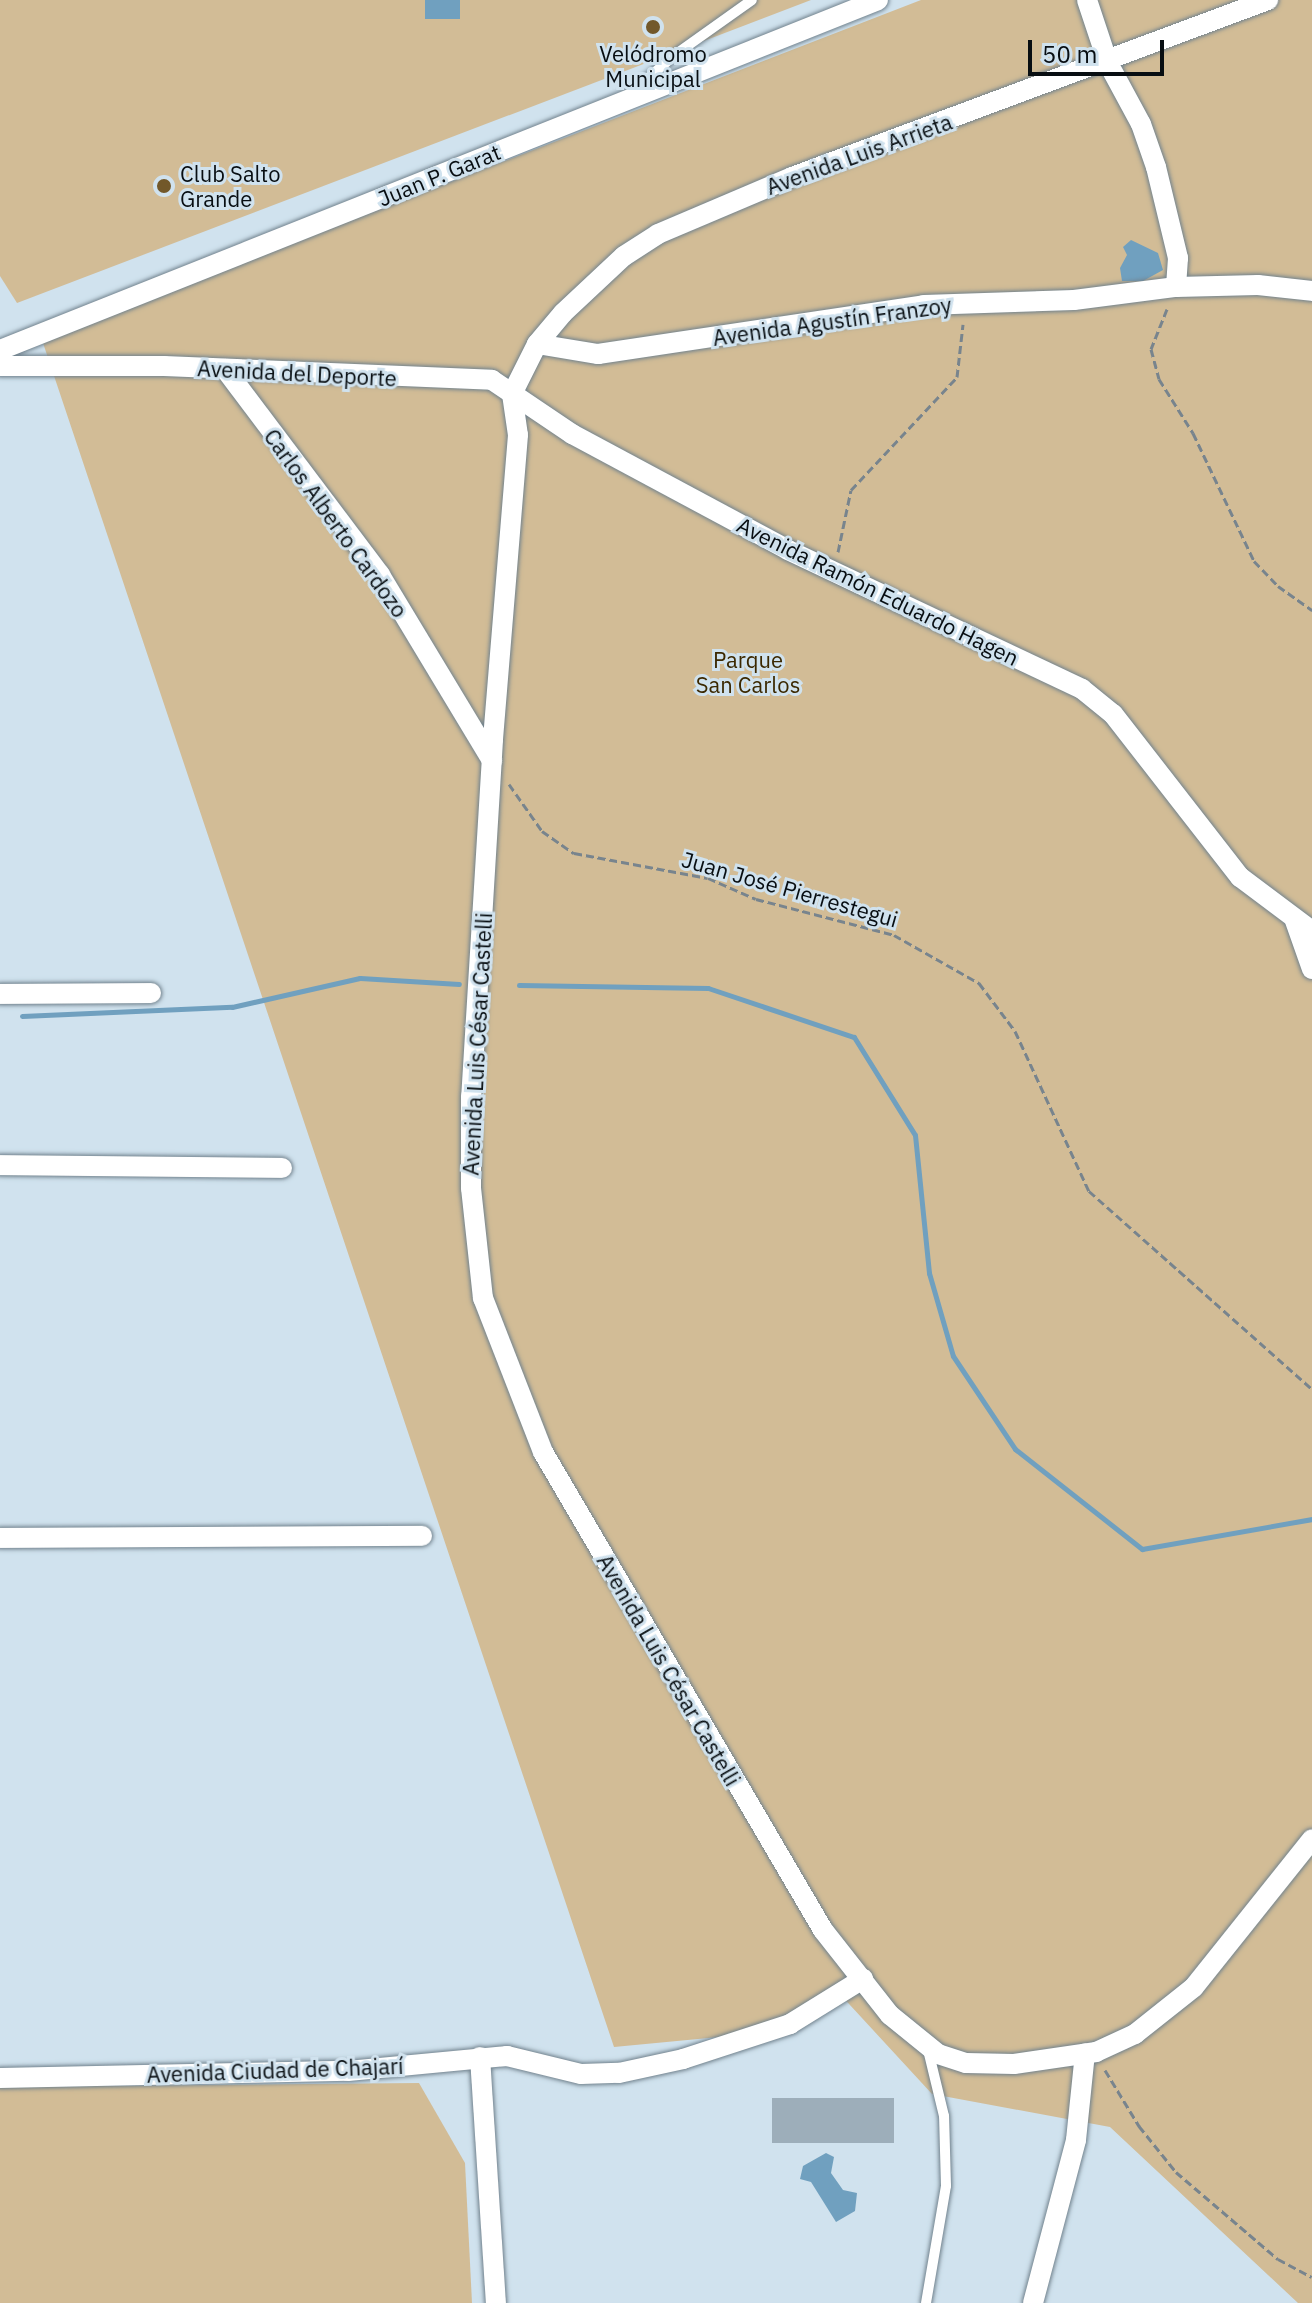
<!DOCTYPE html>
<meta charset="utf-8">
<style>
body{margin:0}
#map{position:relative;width:1312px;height:2303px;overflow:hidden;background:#d0e2ee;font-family:"IBM Plex Sans",sans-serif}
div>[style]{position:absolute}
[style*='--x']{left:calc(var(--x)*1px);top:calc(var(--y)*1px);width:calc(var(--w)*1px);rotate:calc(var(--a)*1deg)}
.green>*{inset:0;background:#d2bc96}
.water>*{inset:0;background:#70a0bf;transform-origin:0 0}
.stream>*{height:5px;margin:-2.5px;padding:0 2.5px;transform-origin:2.5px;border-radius:2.5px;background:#70a0bf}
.building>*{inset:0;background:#9daeba;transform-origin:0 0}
.path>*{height:3px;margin-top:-1.5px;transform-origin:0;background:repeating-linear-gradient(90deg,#78848d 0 8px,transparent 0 12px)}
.roads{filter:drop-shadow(0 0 2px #71828d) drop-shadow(0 0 2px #71828d)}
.service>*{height:10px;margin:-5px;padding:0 5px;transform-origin:5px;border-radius:5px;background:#fff}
.minor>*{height:20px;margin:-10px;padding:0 10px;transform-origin:10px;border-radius:10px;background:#fff}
.dots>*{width:22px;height:22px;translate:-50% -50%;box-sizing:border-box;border:4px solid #d0e2ee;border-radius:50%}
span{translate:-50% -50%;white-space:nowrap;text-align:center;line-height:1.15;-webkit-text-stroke:6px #d0e2ee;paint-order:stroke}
.poi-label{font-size:22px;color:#080e12}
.left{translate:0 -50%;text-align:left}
.street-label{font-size:22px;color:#080e12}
.park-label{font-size:22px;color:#3b2800}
.scale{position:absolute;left:1028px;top:40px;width:136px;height:36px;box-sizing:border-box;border:4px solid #080e12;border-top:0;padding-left:10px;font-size:24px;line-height:28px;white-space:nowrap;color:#080e12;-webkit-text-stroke:6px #d0e2ee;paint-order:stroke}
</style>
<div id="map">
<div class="green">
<div style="clip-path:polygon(0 0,811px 0,17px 303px,0 276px)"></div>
<div style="clip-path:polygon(921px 0,1312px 0,1312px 2303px,1298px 2303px,1110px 2127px,932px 2094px,838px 1992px,780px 2021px,719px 2037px,614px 2047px,42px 340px)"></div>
<div style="clip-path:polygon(419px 2083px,465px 2163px,472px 2303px,0 2303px,0 2087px)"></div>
</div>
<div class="water">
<div style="left:425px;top:0;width:35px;height:19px"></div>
<div style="clip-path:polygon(1131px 240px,1158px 253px,1163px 270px,1143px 281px,1122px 281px,1120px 268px,1127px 255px,1123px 247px)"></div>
<div style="clip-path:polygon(826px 2153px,834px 2157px,831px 2173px,843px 2190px,857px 2193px,855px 2211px,836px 2222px,811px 2182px,800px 2179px,803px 2166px)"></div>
</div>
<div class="stream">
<div style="--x:519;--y:985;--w:189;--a:0.9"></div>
<div style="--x:708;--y:988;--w:154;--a:18.6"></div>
<div style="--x:854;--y:1037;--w:115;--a:58.1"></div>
<div style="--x:915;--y:1135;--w:139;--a:84.2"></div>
<div style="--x:929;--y:1273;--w:86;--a:73.9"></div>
<div style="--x:953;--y:1356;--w:112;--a:56.3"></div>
<div style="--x:1015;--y:1449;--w:162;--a:38.2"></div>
<div style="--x:1142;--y:1549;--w:173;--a:-10"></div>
<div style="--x:22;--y:1016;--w:210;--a:-2.5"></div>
<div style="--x:232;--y:1007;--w:131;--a:-12.8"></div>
<div style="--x:360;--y:978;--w:99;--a:3.5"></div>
</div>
<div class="building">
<div style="left:772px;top:2098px;width:122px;height:45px"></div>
</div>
<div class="path">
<div style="--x:1167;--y:309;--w:43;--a:111.8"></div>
<div style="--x:1151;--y:349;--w:31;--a:75"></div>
<div style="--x:1159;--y:379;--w:64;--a:57.8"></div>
<div style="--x:1193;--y:433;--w:142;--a:64.5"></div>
<div style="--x:1254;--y:561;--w:35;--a:46"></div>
<div style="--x:1278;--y:586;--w:42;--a:35.2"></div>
<div style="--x:838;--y:552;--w:63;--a:-78.2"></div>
<div style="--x:851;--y:490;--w:155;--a:-46.8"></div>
<div style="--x:957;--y:377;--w:53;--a:-83.5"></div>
<div style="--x:509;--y:784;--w:57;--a:54.9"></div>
<div style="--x:542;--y:831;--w:39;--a:35"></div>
<div style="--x:574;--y:853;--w:136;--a:10.6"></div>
<div style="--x:708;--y:878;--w:52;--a:23.6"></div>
<div style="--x:756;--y:899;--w:143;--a:14.6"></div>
<div style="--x:894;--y:935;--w:98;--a:29.5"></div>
<div style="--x:979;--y:983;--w:60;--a:53.1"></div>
<div style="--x:1015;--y:1031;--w:176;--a:65.2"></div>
<div style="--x:1089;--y:1191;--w:298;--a:41.6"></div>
<div style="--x:1105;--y:2070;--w:66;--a:58.7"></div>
<div style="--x:1139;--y:2126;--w:59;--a:51.2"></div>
<div style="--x:1176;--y:2172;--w:134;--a:40.5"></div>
<div style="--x:1278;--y:2259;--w:38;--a:28"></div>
</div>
<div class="roads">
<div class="service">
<div style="--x:633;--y:91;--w:57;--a:-40.7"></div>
<div style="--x:676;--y:54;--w:93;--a:-35.4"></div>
<div style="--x:926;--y:2303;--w:119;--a:-80.3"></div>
<div style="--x:946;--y:2186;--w:70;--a:-91.6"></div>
<div style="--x:944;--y:2116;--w:68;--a:-103.6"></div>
</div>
<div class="minor">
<div style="--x:1087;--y:0;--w:66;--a:71.6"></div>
<div style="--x:1108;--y:63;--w:69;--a:61.6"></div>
<div style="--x:1141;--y:124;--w:46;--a:70.8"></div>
<div style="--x:1156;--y:167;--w:94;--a:76.4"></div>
<div style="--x:1178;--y:258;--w:29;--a:94"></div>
<div style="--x:537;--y:344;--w:62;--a:9.3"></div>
<div style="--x:598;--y:354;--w:330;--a:-8.5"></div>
<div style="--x:924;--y:305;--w:150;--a:-1.9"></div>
<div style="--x:1074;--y:300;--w:103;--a:-7.3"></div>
<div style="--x:1176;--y:287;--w:82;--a:-1.4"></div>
<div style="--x:1258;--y:285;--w:54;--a:6.3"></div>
<div style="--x:0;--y:350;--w:945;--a:-21.73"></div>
<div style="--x:0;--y:366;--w:164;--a:0"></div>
<div style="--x:164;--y:366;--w:328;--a:2.4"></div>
<div style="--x:492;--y:380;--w:97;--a:34"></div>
<div style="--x:572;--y:434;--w:245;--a:28.2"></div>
<div style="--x:788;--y:550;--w:325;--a:25.3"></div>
<div style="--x:1082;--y:689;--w:40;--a:39"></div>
<div style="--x:1113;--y:714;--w:207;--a:52.1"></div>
<div style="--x:1240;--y:877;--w:90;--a:36.9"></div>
<div style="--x:225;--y:369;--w:258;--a:53"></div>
<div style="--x:380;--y:575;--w:217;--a:58.9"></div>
<div style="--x:512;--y:394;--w:41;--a:81.7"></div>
<div style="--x:518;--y:435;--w:306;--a:94.7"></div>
<div style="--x:493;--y:740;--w:357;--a:93.5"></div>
<div style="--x:471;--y:1096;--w:92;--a:90"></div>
<div style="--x:471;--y:1188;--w:111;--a:83.8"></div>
<div style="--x:483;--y:1298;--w:165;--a:68.7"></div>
<div style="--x:543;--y:1452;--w:554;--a:59.64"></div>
<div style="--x:823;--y:1930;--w:108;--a:51.8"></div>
<div style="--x:890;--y:2015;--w:62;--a:39.1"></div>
<div style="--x:938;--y:2054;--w:29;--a:18"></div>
<div style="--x:966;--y:2063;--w:48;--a:1.2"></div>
<div style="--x:1014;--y:2064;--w:83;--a:-8.3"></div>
<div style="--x:1096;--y:2052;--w:43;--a:-24.8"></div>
<div style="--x:1135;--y:2034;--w:75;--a:-38.5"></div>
<div style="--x:1194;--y:1987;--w:189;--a:-51.4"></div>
<div style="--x:512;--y:394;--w:56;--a:-63.4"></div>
<div style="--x:537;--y:344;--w:40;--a:-50"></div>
<div style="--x:563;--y:313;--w:83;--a:-43.1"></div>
<div style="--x:624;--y:256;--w:40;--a:-32.9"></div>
<div style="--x:658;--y:234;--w:146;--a:-23"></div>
<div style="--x:792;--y:177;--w:508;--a:-20.4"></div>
<div style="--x:1295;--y:921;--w:51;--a:70.5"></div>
<div style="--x:0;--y:994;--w:151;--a:-0.4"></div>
<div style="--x:0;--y:1165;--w:282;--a:0.6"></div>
<div style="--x:0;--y:1538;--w:422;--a:-0.3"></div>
<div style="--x:480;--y:2057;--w:247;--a:86.3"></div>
<div style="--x:0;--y:2078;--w:348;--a:-1.2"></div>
<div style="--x:348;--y:2071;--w:160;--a:-5.4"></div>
<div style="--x:507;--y:2056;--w:76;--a:13.7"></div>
<div style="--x:581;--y:2074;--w:38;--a:-2"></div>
<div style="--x:619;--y:2073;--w:66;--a:-12.3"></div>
<div style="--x:683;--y:2059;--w:113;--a:-18.1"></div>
<div style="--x:790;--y:2024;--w:86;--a:-31.7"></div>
<div style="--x:1033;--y:2303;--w:169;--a:-75.2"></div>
<div style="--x:1076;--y:2140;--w:87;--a:-84.1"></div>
</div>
</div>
<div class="dots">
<div style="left:653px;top:27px;background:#72582a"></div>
<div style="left:164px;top:186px;background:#72582a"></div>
</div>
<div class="poi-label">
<span style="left:653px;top:66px">Velódromo<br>Municipal</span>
<span class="left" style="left:180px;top:186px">Club Salto<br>Grande</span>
</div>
<div class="street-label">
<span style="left:859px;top:154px;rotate:-20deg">Avenida Luis Arrieta</span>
<span style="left:439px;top:175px;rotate:-22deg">Juan P. Garat</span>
<span style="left:832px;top:321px;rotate:-8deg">Avenida Agustín Franzoy</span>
<span style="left:297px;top:373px;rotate:3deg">Avenida del Deporte</span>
<span style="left:336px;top:523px;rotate:54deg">Carlos Alberto Cardozo</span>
<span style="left:878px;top:591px;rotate:26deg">Avenida Ramón Eduardo Hagen</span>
<span style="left:790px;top:889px;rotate:16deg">Juan José Pierrestegui</span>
<span style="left:477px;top:1044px;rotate:-87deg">Avenida Luis César Castelli</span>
<span style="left:669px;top:1670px;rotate:60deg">Avenida Luis César Castelli</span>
<span style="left:275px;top:2070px;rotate:-2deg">Avenida Ciudad de Chajarí</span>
</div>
<div class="park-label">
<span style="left:748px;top:672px">Parque<br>San Carlos</span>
</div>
<div class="scale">50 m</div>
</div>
